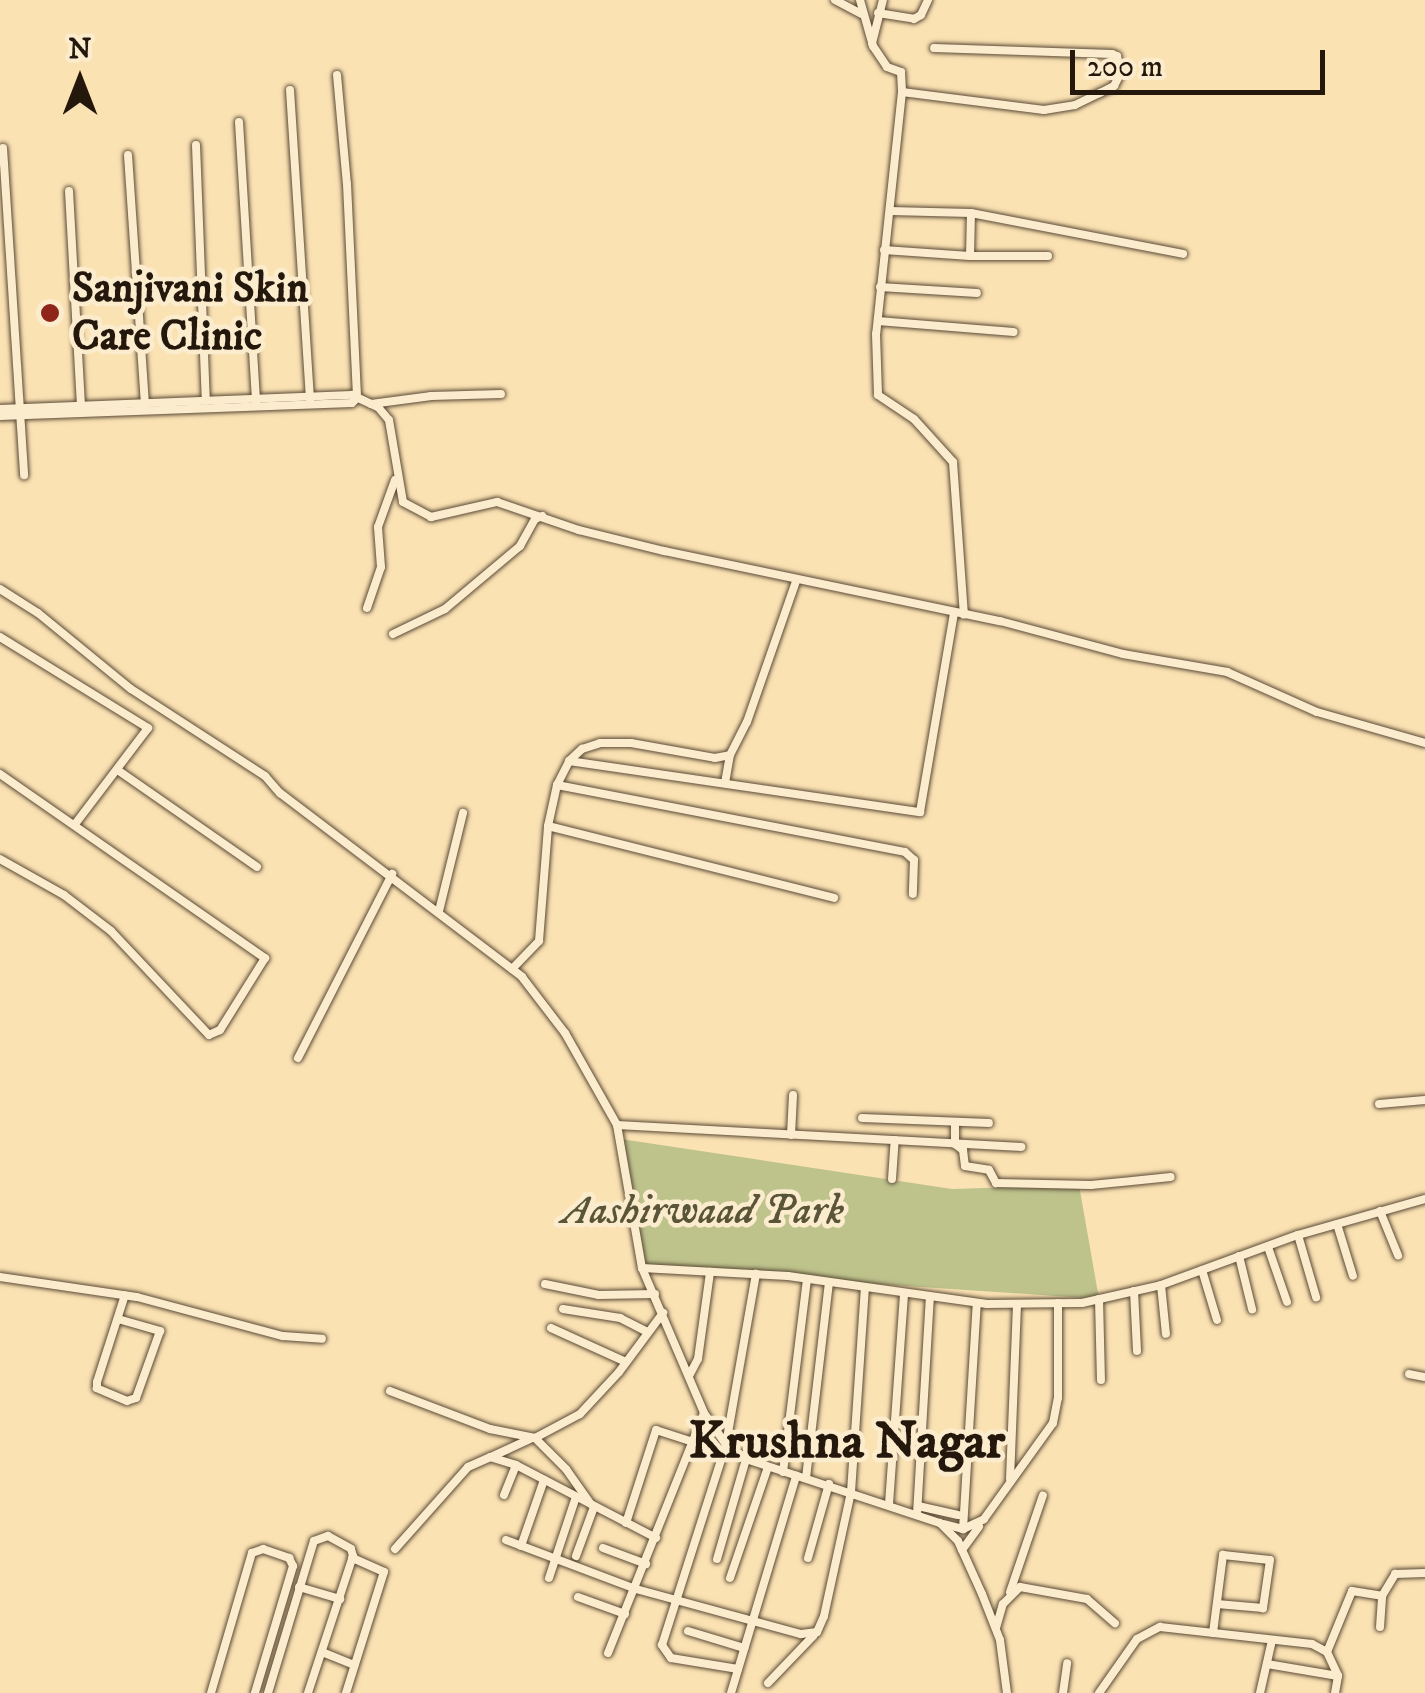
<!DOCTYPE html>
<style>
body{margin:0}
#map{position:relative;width:1425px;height:1693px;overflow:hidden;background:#fbe2b3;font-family:"IM FELL DW Pica",serif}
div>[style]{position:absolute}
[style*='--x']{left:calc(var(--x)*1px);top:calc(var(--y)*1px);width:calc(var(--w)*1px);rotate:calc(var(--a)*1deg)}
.green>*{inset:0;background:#bec38c}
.roads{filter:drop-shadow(0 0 2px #5a4a36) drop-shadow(0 0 2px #5a4a36)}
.street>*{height:8px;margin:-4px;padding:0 4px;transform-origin:4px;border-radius:4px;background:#fcecce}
.dots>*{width:28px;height:28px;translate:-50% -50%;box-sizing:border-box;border:5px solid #fcecce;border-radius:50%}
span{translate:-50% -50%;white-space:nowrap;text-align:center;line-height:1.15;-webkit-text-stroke:9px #fcecce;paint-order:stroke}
.poi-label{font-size:42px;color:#24180d;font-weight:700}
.left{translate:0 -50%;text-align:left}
.park-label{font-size:42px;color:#5a5439;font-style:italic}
.district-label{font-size:52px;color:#24180d;font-weight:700}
.north{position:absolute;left:30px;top:30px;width:100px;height:100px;-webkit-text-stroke:8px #fcecce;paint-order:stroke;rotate:0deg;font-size:28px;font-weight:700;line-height:40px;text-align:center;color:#24180d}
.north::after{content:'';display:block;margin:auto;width:35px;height:45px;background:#24180d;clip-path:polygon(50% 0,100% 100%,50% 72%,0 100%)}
.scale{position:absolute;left:1070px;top:50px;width:255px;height:45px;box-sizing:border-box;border:5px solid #24180d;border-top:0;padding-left:12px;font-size:30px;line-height:35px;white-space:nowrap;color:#24180d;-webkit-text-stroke:8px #fcecce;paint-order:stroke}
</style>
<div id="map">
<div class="green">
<div style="clip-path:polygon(621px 1139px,952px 1189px,1079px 1185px,1099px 1299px,642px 1268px)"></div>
</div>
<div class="roads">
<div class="street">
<div style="--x:835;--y:0;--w:30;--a:28"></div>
<div style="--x:860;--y:0;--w:48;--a:74.2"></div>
<div style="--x:873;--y:46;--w:25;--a:56"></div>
<div style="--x:887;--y:67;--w:15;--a:20"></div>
<div style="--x:901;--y:72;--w:20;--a:87"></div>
<div style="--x:902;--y:92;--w:243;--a:96.1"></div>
<div style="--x:876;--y:334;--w:61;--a:88.1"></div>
<div style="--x:878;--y:395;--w:43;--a:33.7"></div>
<div style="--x:914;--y:419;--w:58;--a:47.8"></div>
<div style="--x:953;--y:462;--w:153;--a:85.9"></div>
<div style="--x:878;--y:13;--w:36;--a:9"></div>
<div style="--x:914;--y:19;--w:8;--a:-30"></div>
<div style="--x:921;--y:15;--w:17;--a:-65"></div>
<div style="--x:872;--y:43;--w:44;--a:-75.7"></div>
<div style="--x:337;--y:75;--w:109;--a:84.8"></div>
<div style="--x:347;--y:184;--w:214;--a:87.3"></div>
<div style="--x:290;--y:90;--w:311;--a:86.3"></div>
<div style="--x:902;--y:92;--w:143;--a:7.2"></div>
<div style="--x:1044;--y:110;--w:31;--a:-9"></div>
<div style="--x:1075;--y:105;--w:28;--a:-26"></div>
<div style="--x:1100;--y:93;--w:16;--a:-27"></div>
<div style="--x:1114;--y:86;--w:13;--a:-63"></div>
<div style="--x:1120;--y:74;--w:18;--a:-99"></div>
<div style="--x:1117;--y:56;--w:5;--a:-158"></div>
<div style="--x:1112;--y:54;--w:178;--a:-178.1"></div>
<div style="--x:239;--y:122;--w:281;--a:86.5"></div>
<div style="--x:196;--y:145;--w:256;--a:87.8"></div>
<div style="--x:3;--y:148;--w:328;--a:86.3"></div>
<div style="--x:128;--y:155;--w:251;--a:86.1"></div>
<div style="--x:69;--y:191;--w:215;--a:86.8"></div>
<div style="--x:890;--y:211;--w:81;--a:1.4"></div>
<div style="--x:971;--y:213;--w:216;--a:10.9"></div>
<div style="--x:884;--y:250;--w:86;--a:4"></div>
<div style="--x:970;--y:256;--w:43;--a:-88.7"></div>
<div style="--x:970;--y:256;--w:78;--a:0"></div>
<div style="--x:880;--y:287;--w:97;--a:3.5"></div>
<div style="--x:878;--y:321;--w:136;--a:4.6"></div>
<div style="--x:371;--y:404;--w:61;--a:-7.6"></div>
<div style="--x:431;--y:396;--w:70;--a:-1.6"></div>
<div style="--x:0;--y:409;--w:352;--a:-2.3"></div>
<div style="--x:352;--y:395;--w:29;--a:25"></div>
<div style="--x:378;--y:407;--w:17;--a:50"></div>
<div style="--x:389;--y:420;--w:83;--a:80.3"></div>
<div style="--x:403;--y:502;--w:32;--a:28"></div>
<div style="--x:431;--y:517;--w:68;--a:-12.8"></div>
<div style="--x:497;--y:502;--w:87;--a:18.9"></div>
<div style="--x:579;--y:530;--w:88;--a:13.9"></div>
<div style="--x:664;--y:551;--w:343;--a:11.8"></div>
<div style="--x:1000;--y:621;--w:127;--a:15"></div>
<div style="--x:1123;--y:654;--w:106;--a:9.8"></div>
<div style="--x:1227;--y:672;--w:98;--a:24"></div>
<div style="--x:1317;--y:712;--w:112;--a:16"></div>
<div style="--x:0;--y:416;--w:352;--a:-2.1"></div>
<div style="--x:352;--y:403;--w:7;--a:-45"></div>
<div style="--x:0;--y:589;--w:45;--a:32.3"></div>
<div style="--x:38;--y:613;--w:120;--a:39.3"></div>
<div style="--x:131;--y:689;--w:160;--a:33"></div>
<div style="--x:265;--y:776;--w:23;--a:49"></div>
<div style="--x:280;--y:793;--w:304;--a:37.2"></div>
<div style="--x:522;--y:977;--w:71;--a:52.5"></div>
<div style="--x:565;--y:1033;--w:106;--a:60.5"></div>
<div style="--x:617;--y:1125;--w:145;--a:80.1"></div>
<div style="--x:642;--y:1268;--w:158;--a:66.8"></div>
<div style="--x:704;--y:1413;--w:38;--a:55"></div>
<div style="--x:726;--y:1444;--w:25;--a:37"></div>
<div style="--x:746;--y:1459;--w:204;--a:18.3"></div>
<div style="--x:940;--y:1523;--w:25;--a:45"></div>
<div style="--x:958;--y:1541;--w:58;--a:65.6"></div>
<div style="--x:982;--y:1594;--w:49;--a:68.6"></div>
<div style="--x:1000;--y:1640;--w:53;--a:82.5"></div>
<div style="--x:367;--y:608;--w:43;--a:-71.1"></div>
<div style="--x:381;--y:567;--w:40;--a:-94.3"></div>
<div style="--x:378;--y:527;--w:50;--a:-70.1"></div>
<div style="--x:393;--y:634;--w:58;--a:-25.7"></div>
<div style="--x:445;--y:609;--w:98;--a:-40"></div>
<div style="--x:520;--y:546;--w:31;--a:-61"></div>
<div style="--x:535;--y:519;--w:8;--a:-23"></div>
<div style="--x:0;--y:637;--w:174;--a:31.6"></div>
<div style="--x:148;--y:728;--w:121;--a:127.2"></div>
<div style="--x:569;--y:761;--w:355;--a:8.3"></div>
<div style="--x:920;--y:812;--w:202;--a:-80.3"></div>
<div style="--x:119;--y:771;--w:168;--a:34.8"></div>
<div style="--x:0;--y:774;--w:323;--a:34.8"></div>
<div style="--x:265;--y:958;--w:85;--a:122"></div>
<div style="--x:220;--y:1030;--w:12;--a:156"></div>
<div style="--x:209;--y:1035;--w:143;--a:-133.3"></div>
<div style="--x:111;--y:931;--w:59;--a:-142.5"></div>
<div style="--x:64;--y:895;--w:73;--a:-150.6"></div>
<div style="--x:725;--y:783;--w:28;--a:-80"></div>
<div style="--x:557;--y:785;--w:354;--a:10.9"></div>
<div style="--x:905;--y:852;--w:12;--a:42"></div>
<div style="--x:914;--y:860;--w:34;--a:92"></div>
<div style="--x:548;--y:826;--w:295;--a:14.1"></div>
<div style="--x:439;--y:911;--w:101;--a:-76.2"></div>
<div style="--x:512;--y:969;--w:39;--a:-46"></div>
<div style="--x:539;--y:941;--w:115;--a:-85.5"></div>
<div style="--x:548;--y:826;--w:42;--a:-77.6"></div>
<div style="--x:557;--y:785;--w:27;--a:-63"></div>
<div style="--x:569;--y:761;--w:18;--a:-43"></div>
<div style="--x:582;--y:749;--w:19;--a:-18"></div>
<div style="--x:600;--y:743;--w:31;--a:0"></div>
<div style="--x:631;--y:743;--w:85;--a:10.1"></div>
<div style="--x:715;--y:758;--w:15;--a:-11"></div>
<div style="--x:730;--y:755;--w:37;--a:-63"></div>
<div style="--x:747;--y:722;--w:149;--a:-70.8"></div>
<div style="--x:298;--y:1058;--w:207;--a:-62.9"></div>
<div style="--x:1379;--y:1104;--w:46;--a:-5"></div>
<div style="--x:862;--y:1118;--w:127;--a:2.3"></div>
<div style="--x:955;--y:1124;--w:20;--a:90"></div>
<div style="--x:955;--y:1144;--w:10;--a:37"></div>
<div style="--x:963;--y:1150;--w:16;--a:83"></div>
<div style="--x:965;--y:1166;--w:24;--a:9"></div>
<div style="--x:989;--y:1170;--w:15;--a:62"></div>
<div style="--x:996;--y:1183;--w:95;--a:1.2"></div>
<div style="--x:1091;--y:1185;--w:80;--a:-5.7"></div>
<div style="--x:617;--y:1125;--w:405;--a:3.1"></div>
<div style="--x:791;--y:1135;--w:40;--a:-87.1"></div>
<div style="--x:892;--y:1179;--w:39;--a:-86"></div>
<div style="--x:1380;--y:1211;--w:48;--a:67.8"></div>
<div style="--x:1337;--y:1224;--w:54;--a:72.9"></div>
<div style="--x:1298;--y:1235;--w:65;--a:73.8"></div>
<div style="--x:1268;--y:1247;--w:58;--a:70.9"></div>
<div style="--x:1239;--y:1256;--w:55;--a:76.2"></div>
<div style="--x:642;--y:1268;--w:146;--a:3.1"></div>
<div style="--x:788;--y:1276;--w:201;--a:8"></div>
<div style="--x:987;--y:1304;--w:95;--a:-0.6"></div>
<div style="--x:1082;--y:1303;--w:81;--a:-12.8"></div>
<div style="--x:1161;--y:1285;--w:146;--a:-20.1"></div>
<div style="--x:1298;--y:1235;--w:132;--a:-15.8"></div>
<div style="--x:1202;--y:1270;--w:52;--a:73.3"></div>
<div style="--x:0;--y:1277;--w:138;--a:8.3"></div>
<div style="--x:137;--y:1297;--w:151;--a:15"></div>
<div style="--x:283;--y:1336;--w:39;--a:4"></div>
<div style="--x:545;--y:1284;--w:55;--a:11.5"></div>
<div style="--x:599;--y:1295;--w:56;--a:-1"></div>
<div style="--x:1161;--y:1285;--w:49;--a:84.2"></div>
<div style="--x:1134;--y:1291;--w:60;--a:87.1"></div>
<div style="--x:1099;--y:1299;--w:81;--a:88.6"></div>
<div style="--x:563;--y:1309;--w:58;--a:9"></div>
<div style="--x:620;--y:1318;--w:30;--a:27"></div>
<div style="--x:118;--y:1319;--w:44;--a:15.9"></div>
<div style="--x:160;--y:1331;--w:71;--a:109.7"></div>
<div style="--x:136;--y:1398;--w:9;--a:162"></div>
<div style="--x:127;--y:1401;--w:33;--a:-157"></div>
<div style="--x:97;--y:1388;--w:6;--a:-90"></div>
<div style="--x:97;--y:1382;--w:91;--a:-72.2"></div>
<div style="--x:551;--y:1328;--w:82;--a:24.4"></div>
<div style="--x:690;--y:1374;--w:17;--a:-62"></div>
<div style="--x:698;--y:1359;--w:88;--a:-82.1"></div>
<div style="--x:1409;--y:1374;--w:16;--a:11"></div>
<div style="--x:390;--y:1391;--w:107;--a:20.8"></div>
<div style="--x:490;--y:1429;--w:46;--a:11.3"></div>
<div style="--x:535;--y:1438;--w:51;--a:-28.1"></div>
<div style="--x:580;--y:1414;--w:57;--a:-47.1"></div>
<div style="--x:619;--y:1372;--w:74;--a:-53.3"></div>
<div style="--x:535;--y:1438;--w:44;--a:45"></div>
<div style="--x:566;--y:1469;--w:42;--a:54.8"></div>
<div style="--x:491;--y:1457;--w:45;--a:-24.9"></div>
<div style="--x:783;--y:1472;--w:194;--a:-82.9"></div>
<div style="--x:806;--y:1478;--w:196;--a:-83.3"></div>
<div style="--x:1010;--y:1479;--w:175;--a:-87.7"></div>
<div style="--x:504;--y:1495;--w:32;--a:-68"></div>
<div style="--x:889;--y:1504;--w:211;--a:-85.9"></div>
<div style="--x:918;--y:1506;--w:41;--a:12.7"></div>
<div style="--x:917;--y:1514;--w:216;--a:-86.6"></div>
<div style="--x:626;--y:1523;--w:98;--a:-72.1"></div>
<div style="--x:656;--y:1430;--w:39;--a:18"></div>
<div style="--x:944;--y:1524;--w:20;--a:15"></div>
<div style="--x:963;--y:1529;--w:23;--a:-25"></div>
<div style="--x:984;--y:1519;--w:118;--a:-54.3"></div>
<div style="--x:1053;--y:1423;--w:25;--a:-79"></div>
<div style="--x:1058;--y:1398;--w:95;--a:-90"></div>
<div style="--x:963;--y:1529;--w:226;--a:-86.5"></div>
<div style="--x:506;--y:1540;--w:139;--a:20.7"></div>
<div style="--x:636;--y:1589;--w:171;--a:15.3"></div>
<div style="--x:801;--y:1634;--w:16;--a:-7"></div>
<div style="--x:817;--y:1632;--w:17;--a:-66"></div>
<div style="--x:824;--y:1616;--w:127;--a:-77.7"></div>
<div style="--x:851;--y:1492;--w:203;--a:-86.1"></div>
<div style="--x:521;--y:1546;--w:70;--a:-70.8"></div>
<div style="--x:603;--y:1548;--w:46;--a:20.4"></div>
<div style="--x:395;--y:1549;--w:110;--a:-48.3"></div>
<div style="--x:468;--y:1467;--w:24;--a:-24"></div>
<div style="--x:490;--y:1457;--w:27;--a:17"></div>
<div style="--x:516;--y:1465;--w:158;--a:27.5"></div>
<div style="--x:962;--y:1550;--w:29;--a:-54"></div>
<div style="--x:576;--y:1556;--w:52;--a:-69.8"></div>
<div style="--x:808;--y:1558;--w:77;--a:-74.2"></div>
<div style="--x:717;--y:1559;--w:104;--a:-73.8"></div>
<div style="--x:549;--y:1578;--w:85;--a:-71.6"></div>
<div style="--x:730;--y:1578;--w:117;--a:-71.1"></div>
<div style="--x:299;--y:1587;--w:43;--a:16.3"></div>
<div style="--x:1010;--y:1592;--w:102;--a:-71.2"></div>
<div style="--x:578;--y:1597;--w:50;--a:19.9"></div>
<div style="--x:1380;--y:1627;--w:31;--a:-86"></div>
<div style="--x:1382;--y:1596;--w:26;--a:-59"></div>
<div style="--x:1395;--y:1574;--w:30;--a:-2"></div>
<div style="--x:996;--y:1628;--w:25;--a:-74"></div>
<div style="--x:1003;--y:1604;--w:24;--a:-45"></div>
<div style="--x:1020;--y:1587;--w:68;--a:10.2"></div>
<div style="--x:1087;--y:1599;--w:37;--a:41"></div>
<div style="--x:688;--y:1631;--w:59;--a:16.9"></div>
<div style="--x:1213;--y:1633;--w:79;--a:-82.7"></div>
<div style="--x:1223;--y:1555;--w:47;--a:6.1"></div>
<div style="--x:1270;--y:1560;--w:49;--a:98.3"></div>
<div style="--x:1263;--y:1608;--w:46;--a:-175"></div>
<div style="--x:322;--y:1652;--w:35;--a:22"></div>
<div style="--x:1327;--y:1652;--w:66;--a:-67.7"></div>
<div style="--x:1352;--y:1591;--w:30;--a:9"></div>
<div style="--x:608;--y:1653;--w:258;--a:-68.2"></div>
<div style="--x:1267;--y:1664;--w:72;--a:9.6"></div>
<div style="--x:1338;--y:1676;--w:17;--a:100"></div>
<div style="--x:738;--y:1669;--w:68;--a:-170.7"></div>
<div style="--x:671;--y:1658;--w:16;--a:-125"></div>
<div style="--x:662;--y:1645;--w:211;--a:-72.3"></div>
<div style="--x:726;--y:1444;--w:173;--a:-80"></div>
<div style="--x:768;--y:1683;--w:66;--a:-46.2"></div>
<div style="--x:211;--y:1693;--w:146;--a:-73.7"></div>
<div style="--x:252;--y:1553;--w:12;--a:-20"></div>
<div style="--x:263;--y:1549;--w:28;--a:19"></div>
<div style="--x:289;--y:1558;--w:9;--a:63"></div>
<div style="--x:293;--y:1566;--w:133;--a:106.7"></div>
<div style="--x:268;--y:1693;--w:159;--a:-73.2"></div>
<div style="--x:314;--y:1541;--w:15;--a:-20"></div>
<div style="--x:328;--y:1536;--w:26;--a:29"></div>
<div style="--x:351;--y:1549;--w:7;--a:74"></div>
<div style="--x:353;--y:1556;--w:144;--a:108.2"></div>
<div style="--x:346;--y:1693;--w:127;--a:-72.6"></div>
<div style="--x:384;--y:1572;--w:35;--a:-156"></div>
<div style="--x:731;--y:1693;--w:227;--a:-73.3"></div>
<div style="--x:1063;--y:1693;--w:30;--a:-82"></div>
<div style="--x:1099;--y:1693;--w:66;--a:-54.9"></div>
<div style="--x:1137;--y:1639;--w:26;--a:-28"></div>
<div style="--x:1160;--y:1627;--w:153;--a:6.4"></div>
<div style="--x:1312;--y:1644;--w:17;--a:28"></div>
<div style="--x:1327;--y:1652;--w:26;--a:65"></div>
<div style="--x:1260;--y:1693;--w:54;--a:-77.2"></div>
</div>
</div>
<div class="dots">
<div style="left:50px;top:313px;background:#8f2418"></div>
</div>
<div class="poi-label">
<span class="left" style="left:72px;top:313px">Sanjivani Skin<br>Care Clinic</span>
</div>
<div class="park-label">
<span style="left:703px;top:1211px">Aashirwaad Park</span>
</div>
<div class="district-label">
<span style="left:847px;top:1443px">Krushna Nagar</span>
</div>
<div class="north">N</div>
<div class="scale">200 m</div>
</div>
